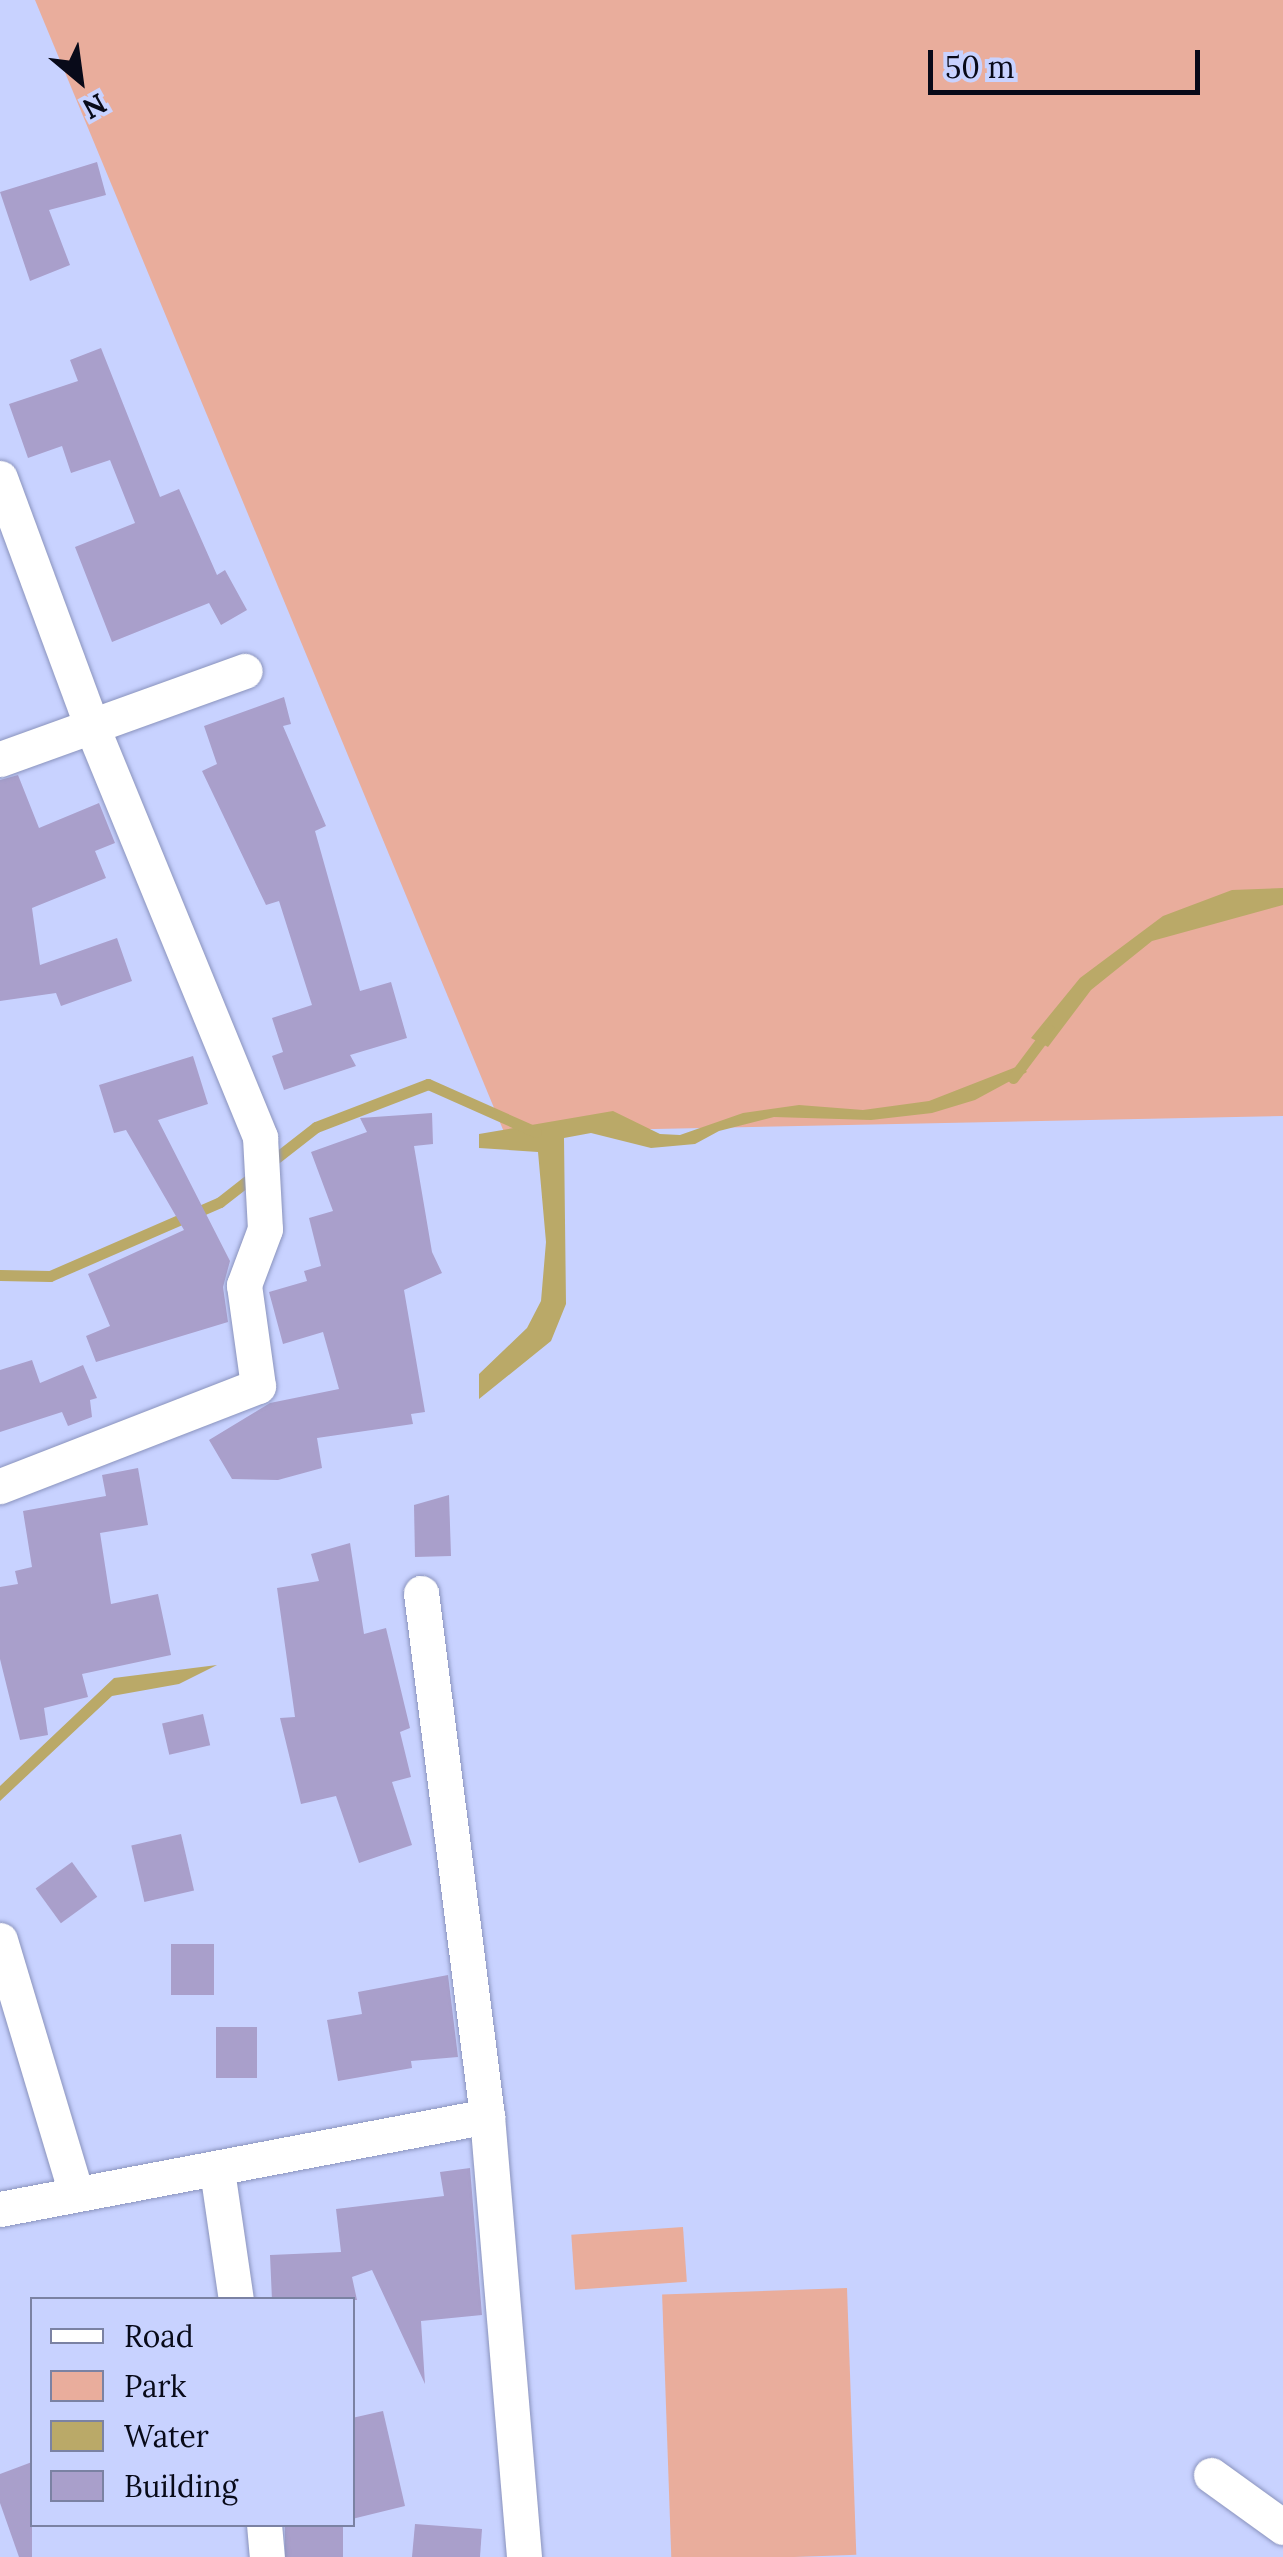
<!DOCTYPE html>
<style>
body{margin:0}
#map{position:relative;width:1283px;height:2557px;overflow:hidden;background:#c8d2ff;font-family:Lora,serif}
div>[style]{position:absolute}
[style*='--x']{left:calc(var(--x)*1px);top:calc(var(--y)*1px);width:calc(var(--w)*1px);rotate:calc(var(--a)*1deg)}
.green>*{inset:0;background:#e9ad9c;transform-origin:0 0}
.water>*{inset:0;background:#baa968}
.stream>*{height:11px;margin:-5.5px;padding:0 5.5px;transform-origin:5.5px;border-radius:5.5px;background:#baa968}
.building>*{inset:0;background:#a99fcb;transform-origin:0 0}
.roads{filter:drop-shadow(0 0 2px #8a93bd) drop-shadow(0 0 2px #8a93bd)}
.minor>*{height:35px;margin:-17.5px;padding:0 17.5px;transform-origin:17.5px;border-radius:17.5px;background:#fff}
span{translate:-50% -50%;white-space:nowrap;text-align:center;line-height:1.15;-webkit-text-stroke:10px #c8d2ff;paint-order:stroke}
.legend{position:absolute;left:30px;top:2297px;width:325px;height:230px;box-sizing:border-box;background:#c8d2ff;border:2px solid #7b82a3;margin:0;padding:12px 18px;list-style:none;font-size:30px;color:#080a19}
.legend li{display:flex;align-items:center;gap:20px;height:50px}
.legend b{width:50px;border:2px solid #7b82a3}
.north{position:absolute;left:30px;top:30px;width:100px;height:100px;-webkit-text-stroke:8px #c8d2ff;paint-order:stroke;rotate:151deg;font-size:28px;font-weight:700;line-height:40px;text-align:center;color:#080a19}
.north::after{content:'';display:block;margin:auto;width:35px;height:45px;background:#080a19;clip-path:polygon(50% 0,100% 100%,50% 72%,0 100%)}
.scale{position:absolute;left:928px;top:50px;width:272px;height:45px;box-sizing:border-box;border:5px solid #080a19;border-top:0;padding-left:12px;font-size:30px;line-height:35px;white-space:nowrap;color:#080a19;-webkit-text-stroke:8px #c8d2ff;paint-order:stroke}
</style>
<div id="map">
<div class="green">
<div style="clip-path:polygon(35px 0,1283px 0,1283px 1116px,504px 1132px)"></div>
<div style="left:683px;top:2227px;width:55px;height:112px;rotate:86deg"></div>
<div style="left:847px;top:2288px;width:267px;height:185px;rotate:88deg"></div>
</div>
<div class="water">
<div style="clip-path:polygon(1283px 888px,1283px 905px,1152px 941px,1091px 990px,1048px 1047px,1031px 1038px,1080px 978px,1163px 916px,1232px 890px)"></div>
<div style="clip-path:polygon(1021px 1065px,1027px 1072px,975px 1100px,932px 1113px,871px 1120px,774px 1117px,719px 1131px,695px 1144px,651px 1148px,591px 1133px,564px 1138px,566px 1304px,551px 1341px,479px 1399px,479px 1374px,527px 1328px,541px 1301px,546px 1242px,538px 1152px,479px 1148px,479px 1134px,613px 1111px,660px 1134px,680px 1135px,743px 1113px,799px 1105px,863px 1110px,929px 1101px)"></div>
<div style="clip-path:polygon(217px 1665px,179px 1684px,112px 1696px,0 1801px,0 1786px,114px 1678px)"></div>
</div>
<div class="stream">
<div style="--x:1013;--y:1078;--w:60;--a:-53.1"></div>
<div style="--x:0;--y:1275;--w:50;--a:1.1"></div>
<div style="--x:50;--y:1276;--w:185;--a:-23.5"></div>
<div style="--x:220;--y:1202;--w:122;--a:-38"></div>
<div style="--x:316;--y:1127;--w:120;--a:-21"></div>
<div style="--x:428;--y:1084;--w:118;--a:24"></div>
</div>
<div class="building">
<div style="clip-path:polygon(97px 162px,106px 195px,49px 210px,70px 265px,30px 281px,0 192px)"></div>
<div style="clip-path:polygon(101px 348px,160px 497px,179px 489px,217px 575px,225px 570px,247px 610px,221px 625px,209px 603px,112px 642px,75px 547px,135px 523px,110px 460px,71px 473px,62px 446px,28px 458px,9px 404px,78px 381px,70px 360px)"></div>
<div style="clip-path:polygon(284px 697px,291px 724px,283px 726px,326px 826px,315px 831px,360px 991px,391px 982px,407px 1038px,350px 1055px,356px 1066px,284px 1090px,272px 1056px,283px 1052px,272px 1018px,312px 1005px,279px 901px,266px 905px,202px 771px,217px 764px,204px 726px)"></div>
<div style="clip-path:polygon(18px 775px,39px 828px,99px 803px,115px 843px,95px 851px,106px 878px,32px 908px,40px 965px,117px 938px,132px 981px,61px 1006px,56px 993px,0 1001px,0 780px)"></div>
<div style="clip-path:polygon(193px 1056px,208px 1104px,158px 1120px,230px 1261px,223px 1287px,228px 1322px,96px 1362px,86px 1336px,110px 1326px,88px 1274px,184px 1230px,126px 1130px,114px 1133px,99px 1085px)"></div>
<div style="clip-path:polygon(432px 1113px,433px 1144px,414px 1146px,432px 1252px,442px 1273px,404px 1290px,425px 1412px,411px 1414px,413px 1424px,317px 1438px,322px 1468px,278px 1480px,232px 1479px,209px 1440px,270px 1403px,339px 1389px,323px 1332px,283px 1344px,269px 1292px,307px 1281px,304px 1271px,321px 1266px,309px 1218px,333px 1211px,311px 1152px,367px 1132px,360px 1118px)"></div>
<div style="clip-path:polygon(32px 1360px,40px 1383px,83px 1365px,97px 1398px,90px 1400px,92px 1417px,68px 1426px,62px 1412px,0 1432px,0 1370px)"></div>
<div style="clip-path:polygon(138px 1468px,148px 1525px,100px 1533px,111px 1604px,158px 1594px,171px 1655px,82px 1674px,88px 1697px,44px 1708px,48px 1735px,20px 1740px,0 1659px,0 1587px,18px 1584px,15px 1571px,32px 1567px,23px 1511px,106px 1496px,102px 1475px)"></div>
<div style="clip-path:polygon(449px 1495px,451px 1556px,415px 1557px,414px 1505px)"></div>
<div style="clip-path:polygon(350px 1543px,364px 1634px,386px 1628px,410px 1728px,400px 1732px,411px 1777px,392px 1782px,412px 1845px,359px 1863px,336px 1796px,301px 1804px,280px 1718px,295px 1717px,277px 1588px,319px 1581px,311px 1554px)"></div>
<div style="left:203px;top:1714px;width:32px;height:42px;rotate:77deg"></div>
<div style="left:181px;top:1834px;width:58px;height:51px;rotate:77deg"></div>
<div style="left:72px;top:1862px;width:43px;height:45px;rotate:54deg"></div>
<div style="left:171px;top:1944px;width:43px;height:51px"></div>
<div style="clip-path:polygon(448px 1975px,458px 2057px,411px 2061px,412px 2068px,338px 2081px,327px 2020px,362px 2014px,358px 1992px)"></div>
<div style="left:216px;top:2027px;width:41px;height:51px"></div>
<div style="clip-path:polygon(470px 2168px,482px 2315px,421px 2321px,425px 2384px,372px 2270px,352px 2277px,357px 2300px,272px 2300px,270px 2255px,341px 2252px,336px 2209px,444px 2196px,440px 2172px)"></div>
<div style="clip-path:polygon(383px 2411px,405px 2506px,352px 2519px,352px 2418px)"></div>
<div style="clip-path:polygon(32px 2462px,32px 2557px,19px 2557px,0 2503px,0 2474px)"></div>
<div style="left:285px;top:2524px;width:58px;height:33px"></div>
<div style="clip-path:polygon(415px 2524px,482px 2529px,480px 2557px,412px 2557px)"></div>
</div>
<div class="roads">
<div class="minor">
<div style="--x:0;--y:478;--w:265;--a:69.7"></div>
<div style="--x:92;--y:727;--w:443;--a:67.7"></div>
<div style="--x:260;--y:1137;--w:92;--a:86.9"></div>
<div style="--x:265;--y:1229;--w:60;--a:110.6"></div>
<div style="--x:244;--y:1285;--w:102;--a:82.1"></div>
<div style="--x:258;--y:1386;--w:277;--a:158.8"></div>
<div style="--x:0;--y:759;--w:260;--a:-19.8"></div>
<div style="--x:421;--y:1593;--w:527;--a:82.81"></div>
<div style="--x:487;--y:2116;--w:443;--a:85.2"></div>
<div style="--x:0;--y:1940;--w:265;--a:73.3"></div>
<div style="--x:217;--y:2170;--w:131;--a:81.7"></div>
<div style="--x:0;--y:2209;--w:496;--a:-10.8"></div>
<div style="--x:1211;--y:2475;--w:89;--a:35.8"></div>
<div style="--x:264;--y:2524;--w:33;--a:85"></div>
</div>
</div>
<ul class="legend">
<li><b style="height:12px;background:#fff"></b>Road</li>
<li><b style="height:28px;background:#e9ad9c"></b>Park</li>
<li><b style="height:28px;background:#baa968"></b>Water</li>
<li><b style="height:28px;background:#a99fcb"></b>Building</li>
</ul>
<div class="north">N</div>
<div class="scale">50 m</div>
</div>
